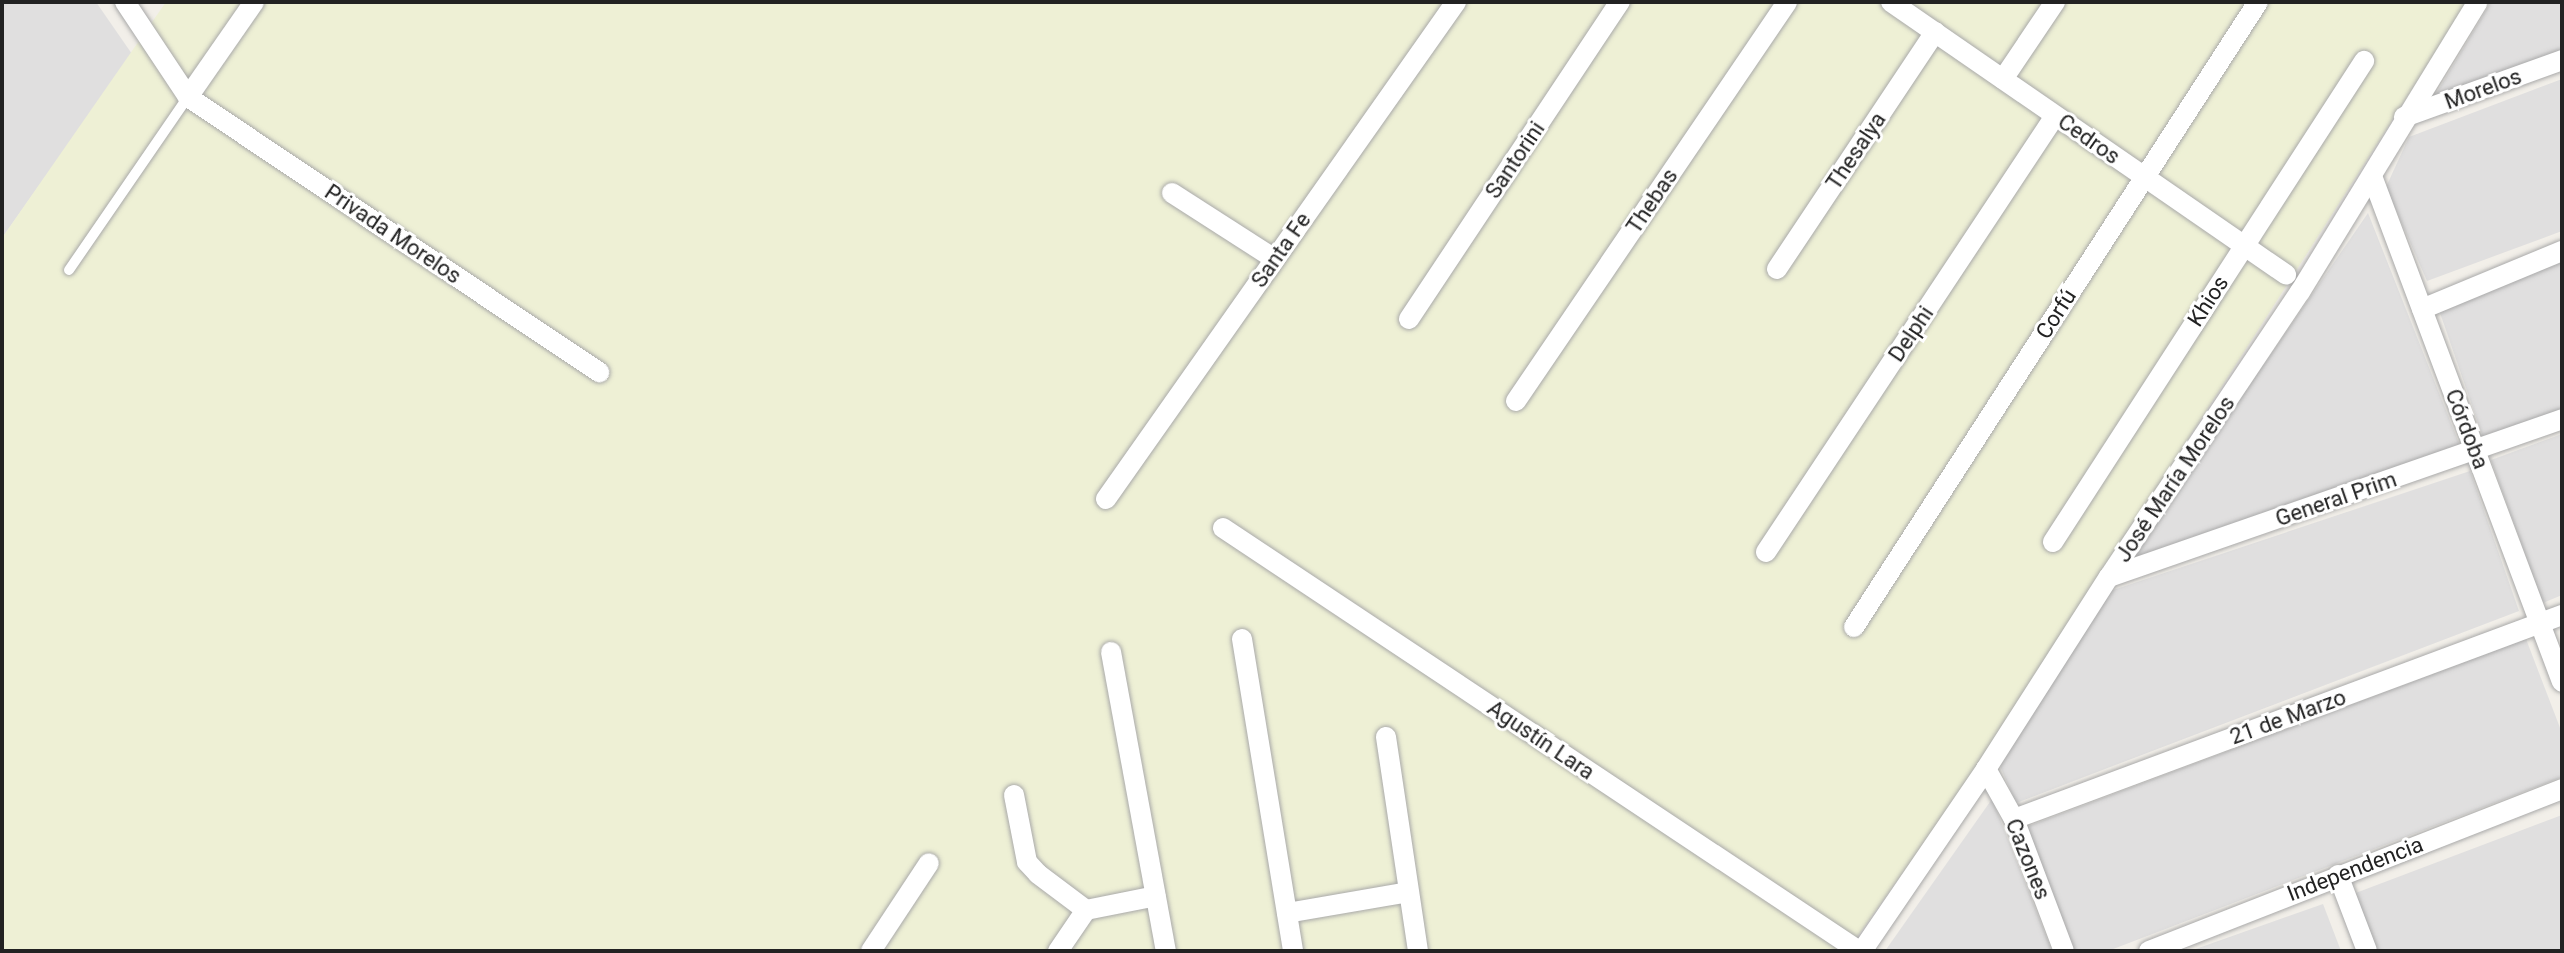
<!DOCTYPE html>
<meta charset="utf-8">
<style>
body{margin:0}
#map{position:relative;width:2564px;height:953px;overflow:hidden;background:#f2efe9;font-family:Roboto,sans-serif}
div>[style]{position:absolute}
[style*='--x']{left:calc(var(--x)*1px);top:calc(var(--y)*1px);width:calc(var(--w)*1px);rotate:calc(var(--a)*1deg)}
.residential>*{inset:0;background:#e0dfdf}
.farmland>*{inset:0;background:#eef0d5}
.roads{filter:drop-shadow(0 0 2px #a9a9a9) drop-shadow(0 0 2px #a9a9a9)}
.lane>*{height:10px;margin:-5px;padding:0 5px;transform-origin:5px;border-radius:5px;background:#fff}
.street>*{height:20px;margin:-10px;padding:0 10px;transform-origin:10px;border-radius:10px;background:#fff}
span{translate:-50% -50%;white-space:nowrap;text-align:center;line-height:1.15;-webkit-text-stroke:6px #fff;paint-order:stroke}
.street-label{font-size:22px;color:#222}
.frame{position:absolute;inset:0;border:4px solid #222;pointer-events:none}
</style>
<div id="map">
<div class="residential">
<div style="clip-path:polygon(2px 2px,96px 2px,132px 54px,2px 238px)"></div>
<div style="clip-path:polygon(2491px 2px,2562px 2px,2562px 53px,2433px 99px)"></div>
<div style="clip-path:polygon(2562px 79px,2562px 231px,2427px 281px,2386px 187px,2409px 137px)"></div>
<div style="clip-path:polygon(2368px 213px,2460px 446px,2126px 565px)"></div>
<div style="clip-path:polygon(2562px 262px,2562px 411px,2484px 440px,2439px 310px)"></div>
<div style="clip-path:polygon(2562px 434px,2562px 595px,2543px 603px,2491px 460px)"></div>
<div style="clip-path:polygon(2470px 471px,2519px 611px,2016px 803px,2000px 766px,2110px 591px)"></div>
<div style="clip-path:polygon(2526px 639px,2562px 733px,2562px 777px,2108px 951px,2071px 951px,2026px 827px)"></div>
<div style="clip-path:polygon(1992px 799px,2052px 951px,1885px 951px)"></div>
<div style="clip-path:polygon(2562px 815px,2562px 951px,2373px 951px,2353px 894px)"></div>
<div style="clip-path:polygon(2323px 904px,2341px 951px,2190px 951px)"></div>
</div>
<div class="farmland">
<div style="clip-path:polygon(166px 2px,2468px 2px,1977px 769px,1847px 951px,2px 951px,2px 238px)"></div>
</div>
<div class="roads">
<div class="lane">
<div style="--x:69;--y:270;--w:210;--a:-55.5"></div>
</div>
<div class="street">
<div style="--x:125;--y:2;--w:114;--a:56.4"></div>
<div style="--x:188;--y:97;--w:495;--a:33.8"></div>
<div style="--x:1891;--y:2;--w:480;--a:34.6"></div>
<div style="--x:2003;--y:79;--w:93;--a:-56"></div>
<div style="--x:188;--y:97;--w:116;--a:-55.2"></div>
<div style="--x:2404;--y:117;--w:168;--a:-19.8"></div>
<div style="--x:2372;--y:176;--w:540;--a:69.42"></div>
<div style="--x:1172;--y:193;--w:122;--a:32.7"></div>
<div style="--x:1777;--y:269;--w:285;--a:-56.3"></div>
<div style="--x:2422;--y:309;--w:152;--a:-22.5"></div>
<div style="--x:1409;--y:319;--w:381;--a:-56.4"></div>
<div style="--x:1516;--y:401;--w:482;--a:-55.8"></div>
<div style="--x:1106;--y:499;--w:608;--a:-54.85"></div>
<div style="--x:1223;--y:528;--w:764;--a:33.63"></div>
<div style="--x:2053;--y:542;--w:573;--a:-57.11"></div>
<div style="--x:1766;--y:552;--w:523;--a:-56.46"></div>
<div style="--x:2109;--y:577;--w:480;--a:-19.2"></div>
<div style="--x:1854;--y:627;--w:744;--a:-57.12"></div>
<div style="--x:1242;--y:639;--w:316;--a:80.7"></div>
<div style="--x:1111;--y:652;--w:304;--a:79.6"></div>
<div style="--x:1386;--y:737;--w:216;--a:81.5"></div>
<div style="--x:1986;--y:769;--w:57;--a:60.8"></div>
<div style="--x:2014;--y:819;--w:141;--a:69.3"></div>
<div style="--x:1014;--y:795;--w:68;--a:79"></div>
<div style="--x:1027;--y:862;--w:16;--a:47"></div>
<div style="--x:1038;--y:874;--w:60;--a:36.9"></div>
<div style="--x:1086;--y:910;--w:50;--a:124.3"></div>
<div style="--x:2014;--y:819;--w:585;--a:-20.42"></div>
<div style="--x:2338;--y:875;--w:81;--a:69.1"></div>
<div style="--x:1086;--y:910;--w:71;--a:-11.3"></div>
<div style="--x:1287;--y:913;--w:123;--a:-9.8"></div>
<div style="--x:871;--y:951;--w:105;--a:-56.6"></div>
<div style="--x:1862;--y:951;--w:220;--a:-55.7"></div>
<div style="--x:1986;--y:769;--w:228;--a:-57.4"></div>
<div style="--x:2109;--y:577;--w:343;--a:-56.2"></div>
<div style="--x:2300;--y:292;--w:340;--a:-58.5"></div>
<div style="--x:2149;--y:951;--w:444;--a:-21.4"></div>
</div>
</div>
<div class="street-label">
<span style="left:2483px;top:89px;rotate:-20deg">Morelos</span>
<span style="left:2089px;top:139px;rotate:35deg">Cedros</span>
<span style="left:1856px;top:151px;rotate:-56deg">Thesalya</span>
<span style="left:1515px;top:160px;rotate:-56deg">Santorini</span>
<span style="left:1652px;top:201px;rotate:-56deg">Thebas</span>
<span style="left:393px;top:234px;rotate:34deg">Privada Morelos</span>
<span style="left:1281px;top:250px;rotate:-55deg">Santa Fe</span>
<span style="left:2208px;top:301px;rotate:-57deg">Khios</span>
<span style="left:2056px;top:314px;rotate:-57deg">Corfú</span>
<span style="left:1911px;top:334px;rotate:-56deg">Delphi</span>
<span style="left:2467px;top:429px;rotate:69deg">Córdoba</span>
<span style="left:2175px;top:479px;rotate:-56deg">José María Morelos</span>
<span style="left:2336px;top:499px;rotate:-19deg">General Prim</span>
<span style="left:2288px;top:717px;rotate:-20deg">21 de Marzo</span>
<span style="left:1541px;top:740px;rotate:34deg">Agustín Lara</span>
<span style="left:2028px;top:859px;rotate:68deg">Cazones</span>
<span style="left:2355px;top:869px;rotate:-21deg">Independencia</span>
</div>
<div class="frame"></div>
</div>
